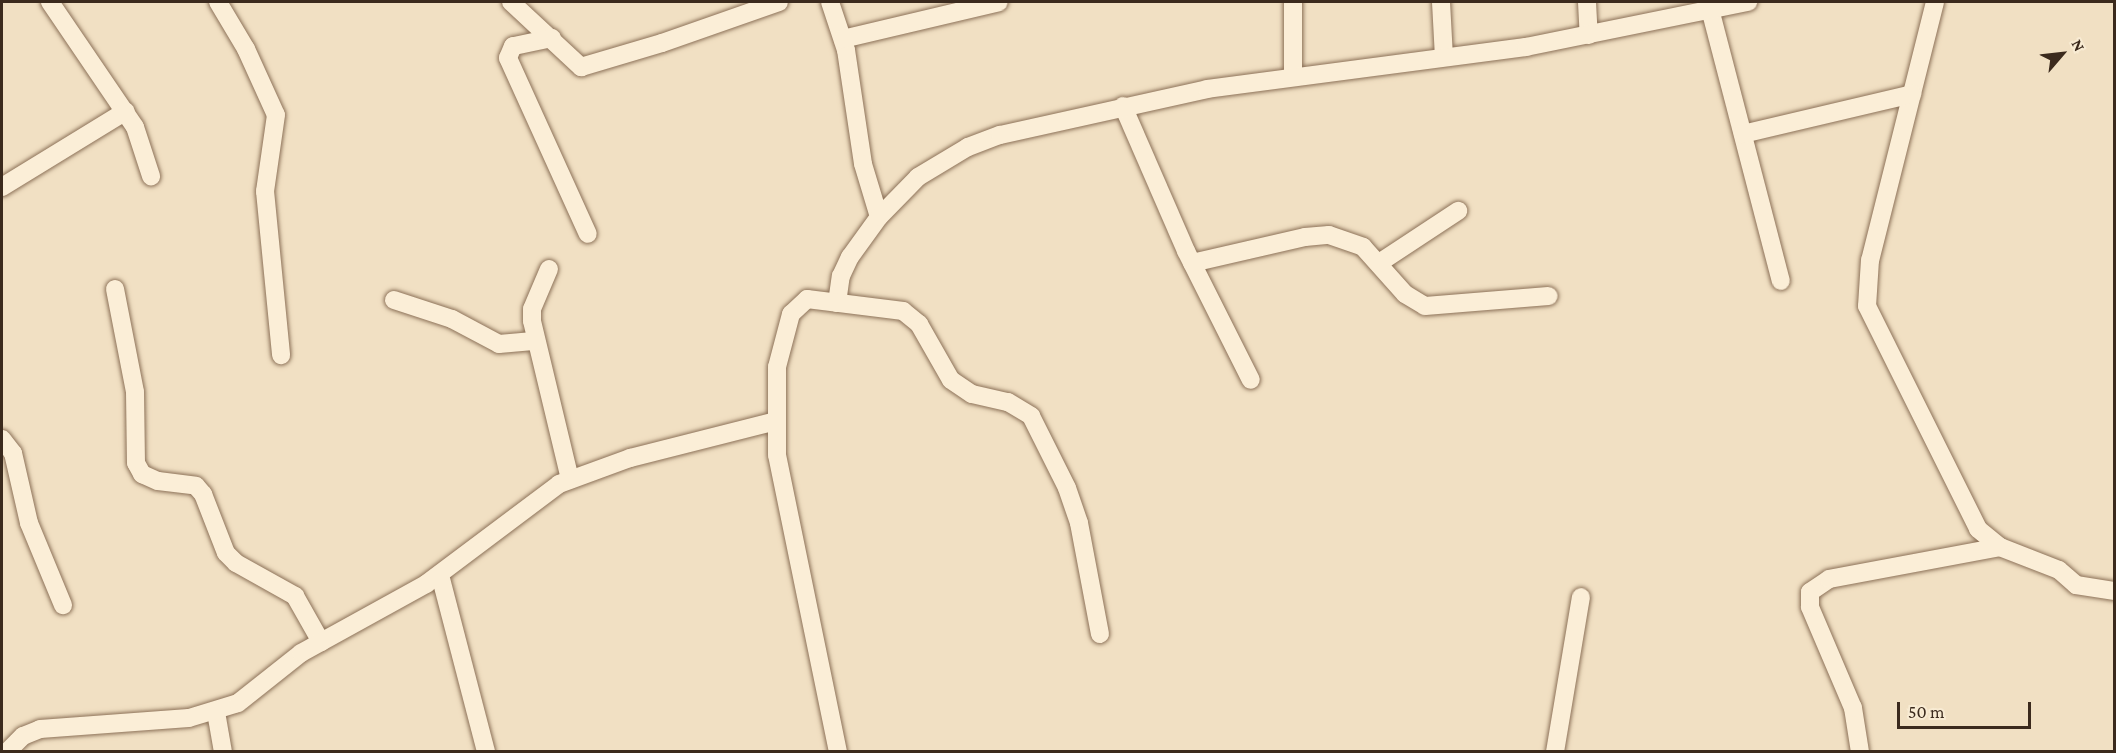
<!DOCTYPE html>
<style>
body{margin:0}
#map{position:relative;width:2116px;height:753px;overflow:hidden;background:#f1e0c3;font-family:"Crimson Pro",serif}
div>[style]{position:absolute}
[style*='--x']{left:calc(var(--x)*1px);top:calc(var(--y)*1px);width:calc(var(--w)*1px);rotate:calc(var(--a)*1deg)}
.roads{filter:drop-shadow(0 0 2px #8c7158) drop-shadow(0 0 2px #8c7158)}
.minor>*{height:18px;margin:-9px;padding:0 9px;transform-origin:9px;border-radius:9px;background:#fbeed7}
span{translate:-50% -50%;white-space:nowrap;text-align:center;line-height:1.15;-webkit-text-stroke:4.5px #f8ebd3;paint-order:stroke}
.frame{position:absolute;inset:0;border:3px solid #3b2a1d;pointer-events:none}
.north{position:absolute;left:2032px;top:24px;width:60px;height:60px;-webkit-text-stroke:4px #f8ebd3;paint-order:stroke;rotate:62deg;font-size:16px;font-weight:700;line-height:24px;text-align:center;color:#3b2a1d}
.north::after{content:'';display:block;margin:auto;width:21px;height:27px;background:#3b2a1d;clip-path:polygon(50% 0,100% 100%,50% 72%,0 100%)}
.scale{position:absolute;left:1897px;top:702px;width:134px;height:27px;box-sizing:border-box;border:3px solid #3b2a1d;border-top:0;padding-left:8px;font-size:18px;line-height:21px;white-space:nowrap;color:#3b2a1d;-webkit-text-stroke:4px #f8ebd3;paint-order:stroke}
</style>
<div id="map">
<div class="roads">
<div class="minor">
<div style="--x:50;--y:2;--w:151;--a:55.8"></div>
<div style="--x:135;--y:127;--w:52;--a:71.9"></div>
<div style="--x:218;--y:2;--w:55;--a:59.2"></div>
<div style="--x:246;--y:49;--w:72;--a:65.6"></div>
<div style="--x:276;--y:115;--w:77;--a:98.2"></div>
<div style="--x:265;--y:191;--w:165;--a:84.4"></div>
<div style="--x:511;--y:2;--w:96;--a:42.9"></div>
<div style="--x:581;--y:67;--w:84;--a:-16.5"></div>
<div style="--x:662;--y:43;--w:124;--a:-19.3"></div>
<div style="--x:830;--y:2;--w:51;--a:71.6"></div>
<div style="--x:846;--y:50;--w:115;--a:81.5"></div>
<div style="--x:863;--y:164;--w:55;--a:73.2"></div>
<div style="--x:1441;--y:2;--w:55;--a:86.9"></div>
<div style="--x:1587;--y:2;--w:33;--a:87"></div>
<div style="--x:1935;--y:2;--w:266;--a:104.1"></div>
<div style="--x:1870;--y:260;--w:46;--a:93.7"></div>
<div style="--x:1867;--y:306;--w:249;--a:63.5"></div>
<div style="--x:1978;--y:529;--w:28;--a:39"></div>
<div style="--x:2000;--y:547;--w:63;--a:21.3"></div>
<div style="--x:2059;--y:570;--w:23;--a:41"></div>
<div style="--x:2076;--y:585;--w:38;--a:9"></div>
<div style="--x:1710;--y:9;--w:281;--a:75.4"></div>
<div style="--x:552;--y:38;--w:40;--a:168"></div>
<div style="--x:513;--y:46;--w:13;--a:113"></div>
<div style="--x:508;--y:58;--w:193;--a:65.6"></div>
<div style="--x:843;--y:39;--w:160;--a:-13.3"></div>
<div style="--x:1293;--y:77;--w:75;--a:-90"></div>
<div style="--x:1123;--y:106;--w:158;--a:66.5"></div>
<div style="--x:1186;--y:251;--w:144;--a:63.3"></div>
<div style="--x:1743;--y:134;--w:174;--a:-13.3"></div>
<div style="--x:2;--y:187;--w:145;--a:-31.5"></div>
<div style="--x:1192;--y:263;--w:116;--a:-13"></div>
<div style="--x:1305;--y:237;--w:24;--a:-5"></div>
<div style="--x:1329;--y:235;--w:36;--a:19"></div>
<div style="--x:1363;--y:247;--w:63;--a:48.2"></div>
<div style="--x:1405;--y:294;--w:23;--a:31"></div>
<div style="--x:1425;--y:306;--w:124;--a:-4.6"></div>
<div style="--x:1379;--y:263;--w:95;--a:-33.4"></div>
<div style="--x:549;--y:269;--w:43;--a:113"></div>
<div style="--x:532;--y:309;--w:12;--a:90"></div>
<div style="--x:532;--y:321;--w:163;--a:76.5"></div>
<div style="--x:115;--y:289;--w:105;--a:79"></div>
<div style="--x:135;--y:392;--w:71;--a:89.2"></div>
<div style="--x:136;--y:463;--w:13;--a:61"></div>
<div style="--x:142;--y:474;--w:17;--a:24"></div>
<div style="--x:158;--y:481;--w:38;--a:7"></div>
<div style="--x:196;--y:486;--w:11;--a:49"></div>
<div style="--x:203;--y:494;--w:63;--a:68.7"></div>
<div style="--x:226;--y:553;--w:14;--a:45"></div>
<div style="--x:236;--y:563;--w:68;--a:29.2"></div>
<div style="--x:295;--y:596;--w:53;--a:60.5"></div>
<div style="--x:394;--y:300;--w:61;--a:18.1"></div>
<div style="--x:452;--y:319;--w:53;--a:28"></div>
<div style="--x:499;--y:344;--w:37;--a:-5"></div>
<div style="--x:837;--y:303;--w:27;--a:-82"></div>
<div style="--x:841;--y:276;--w:21;--a:-65"></div>
<div style="--x:850;--y:257;--w:49;--a:-54.1"></div>
<div style="--x:879;--y:217;--w:56;--a:-45.7"></div>
<div style="--x:918;--y:177;--w:58;--a:-31"></div>
<div style="--x:968;--y:147;--w:34;--a:-21"></div>
<div style="--x:1000;--y:135;--w:212;--a:-12.5"></div>
<div style="--x:1207;--y:89;--w:322;--a:-7.5"></div>
<div style="--x:1526;--y:47;--w:227;--a:-11.5"></div>
<div style="--x:2;--y:439;--w:18;--a:52"></div>
<div style="--x:13;--y:453;--w:72;--a:77.1"></div>
<div style="--x:29;--y:523;--w:89;--a:67.5"></div>
<div style="--x:440;--y:575;--w:183;--a:75.4"></div>
<div style="--x:216;--y:712;--w:41;--a:80.1"></div>
<div style="--x:7;--y:752;--w:23;--a:-45"></div>
<div style="--x:23;--y:736;--w:18;--a:-22"></div>
<div style="--x:40;--y:729;--w:149;--a:-4.2"></div>
<div style="--x:189;--y:718;--w:51;--a:-17"></div>
<div style="--x:238;--y:703;--w:80;--a:-38.4"></div>
<div style="--x:301;--y:653;--w:143;--a:-28.9"></div>
<div style="--x:426;--y:584;--w:166;--a:-36.9"></div>
<div style="--x:559;--y:484;--w:76;--a:-20.1"></div>
<div style="--x:630;--y:458;--w:151;--a:-14.2"></div>
<div style="--x:838;--y:752;--w:303;--a:-101.6"></div>
<div style="--x:777;--y:455;--w:88;--a:-90"></div>
<div style="--x:777;--y:367;--w:55;--a:-75.2"></div>
<div style="--x:791;--y:314;--w:22;--a:-43"></div>
<div style="--x:807;--y:299;--w:97;--a:7.1"></div>
<div style="--x:903;--y:311;--w:21;--a:39"></div>
<div style="--x:919;--y:324;--w:64;--a:60.3"></div>
<div style="--x:951;--y:380;--w:25;--a:34"></div>
<div style="--x:972;--y:394;--w:37;--a:13"></div>
<div style="--x:1008;--y:402;--w:27;--a:31"></div>
<div style="--x:1031;--y:416;--w:80;--a:63.4"></div>
<div style="--x:1067;--y:488;--w:37;--a:71"></div>
<div style="--x:1079;--y:523;--w:113;--a:79.3"></div>
<div style="--x:1555;--y:752;--w:157;--a:-80.5"></div>
<div style="--x:1860;--y:752;--w:45;--a:-99"></div>
<div style="--x:1853;--y:708;--w:110;--a:-113.1"></div>
<div style="--x:1810;--y:607;--w:15;--a:-90"></div>
<div style="--x:1810;--y:592;--w:23;--a:-34"></div>
<div style="--x:1829;--y:579;--w:174;--a:-10.6"></div>
</div>
</div>
<div class="frame"></div>
<div class="north">N</div>
<div class="scale">50 m</div>
</div>
